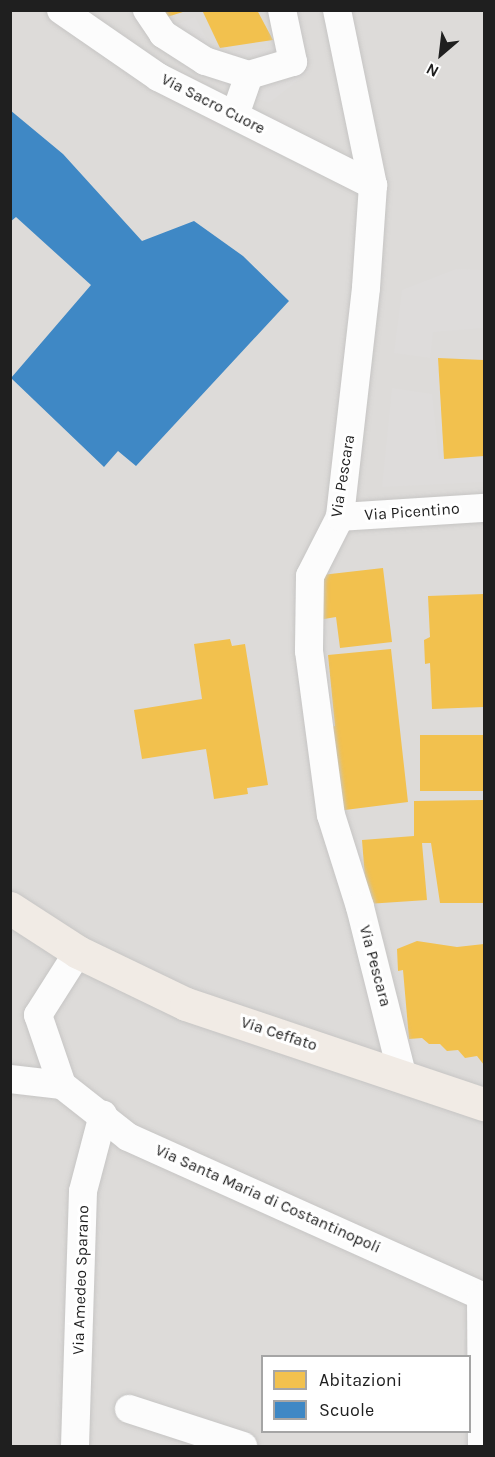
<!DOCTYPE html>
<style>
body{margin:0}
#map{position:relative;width:495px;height:1457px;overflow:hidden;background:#eeebe8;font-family:Karla,sans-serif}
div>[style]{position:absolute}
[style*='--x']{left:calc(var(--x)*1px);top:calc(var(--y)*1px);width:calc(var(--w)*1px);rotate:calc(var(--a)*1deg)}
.residential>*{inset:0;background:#dddbd9}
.parking>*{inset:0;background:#dedcdb}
.homes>*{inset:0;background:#f2c14e;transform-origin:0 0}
.schools>*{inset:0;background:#3f88c5}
.roads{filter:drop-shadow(0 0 2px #c6c5c4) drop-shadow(0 0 2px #c6c5c4)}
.minor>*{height:28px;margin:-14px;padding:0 14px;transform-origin:14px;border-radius:14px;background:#fcfcfc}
.primary>*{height:33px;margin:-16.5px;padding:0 16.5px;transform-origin:16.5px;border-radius:16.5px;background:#f1ebe5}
span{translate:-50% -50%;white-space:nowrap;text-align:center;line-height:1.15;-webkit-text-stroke:6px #fff;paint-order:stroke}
.street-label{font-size:16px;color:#1f1f1f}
.frame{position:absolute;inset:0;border:12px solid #1f1f1f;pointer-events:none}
.legend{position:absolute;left:261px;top:1355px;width:210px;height:78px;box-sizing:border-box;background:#fff;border:2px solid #a5a5a5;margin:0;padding:8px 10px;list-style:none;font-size:18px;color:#1f1f1f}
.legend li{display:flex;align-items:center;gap:12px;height:30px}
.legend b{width:30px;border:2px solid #a5a5a5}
.north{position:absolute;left:411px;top:24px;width:60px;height:60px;-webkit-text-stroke:4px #fff;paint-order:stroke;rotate:208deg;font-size:16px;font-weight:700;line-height:24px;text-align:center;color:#1f1f1f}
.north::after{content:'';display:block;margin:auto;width:21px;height:27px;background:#1f1f1f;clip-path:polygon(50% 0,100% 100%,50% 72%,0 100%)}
</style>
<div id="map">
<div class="residential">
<div style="clip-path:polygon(evenodd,10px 11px,484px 11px,484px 1446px,11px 1446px,10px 11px,262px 1356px,470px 1356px,470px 1432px,262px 1432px,262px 1356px)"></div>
</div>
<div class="parking">
<div style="clip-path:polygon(127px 11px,166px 11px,172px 26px,195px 17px,214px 53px,279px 47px,272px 11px,299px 11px,310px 71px,269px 103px,230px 88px,158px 48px)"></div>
<div style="clip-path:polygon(456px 269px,484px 270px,484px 328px,433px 332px,430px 358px,394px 353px,402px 290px)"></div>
<div style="clip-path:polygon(392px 388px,432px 394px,439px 459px,484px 457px,484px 482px,382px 487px)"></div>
</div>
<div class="homes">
<div style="clip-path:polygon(165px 10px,185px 10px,186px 11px,167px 17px)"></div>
<div style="clip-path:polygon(202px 10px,257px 10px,273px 40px,220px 48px)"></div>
<div style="clip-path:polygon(438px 358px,484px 360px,484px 456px,444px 459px)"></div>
<div style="clip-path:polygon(383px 568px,392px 642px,340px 648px,336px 617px,318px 620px,313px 576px)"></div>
<div style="clip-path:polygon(484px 594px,484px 707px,432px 709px,430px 663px,425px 664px,424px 640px,430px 637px,428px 596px)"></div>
<div style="clip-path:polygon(230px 639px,232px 646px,245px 644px,268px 785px,247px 788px,248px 794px,214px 799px,206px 749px,142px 759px,134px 710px,202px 699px,194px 644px)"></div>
<div style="clip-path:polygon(391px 649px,408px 802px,337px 811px,326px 728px,335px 726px,328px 655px)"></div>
<div style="left:420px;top:735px;width:64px;height:56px"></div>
<div style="clip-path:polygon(484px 800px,484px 903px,440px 903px,431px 843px,422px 843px,427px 900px,367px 904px,362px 840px,414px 836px,414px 801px)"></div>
<div style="clip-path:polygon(417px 941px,457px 947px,484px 944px,484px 1065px,477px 1056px,465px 1058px,458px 1050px,447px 1051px,440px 1044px,429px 1044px,422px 1038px,409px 1039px,403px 970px,398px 971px,397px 949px)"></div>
</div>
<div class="schools">
<div style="clip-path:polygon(10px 110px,63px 154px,142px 241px,194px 221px,243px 256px,289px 301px,136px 466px,118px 451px,104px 467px,11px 378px,91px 285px,16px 217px,10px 222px)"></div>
</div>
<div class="roads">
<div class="minor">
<div style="--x:61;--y:10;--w:118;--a:34.6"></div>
<div style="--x:158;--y:77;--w:241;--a:26.7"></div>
<div style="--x:147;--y:10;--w:29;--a:56"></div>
<div style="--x:163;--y:34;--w:50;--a:32.7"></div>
<div style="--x:205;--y:61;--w:46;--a:17.7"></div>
<div style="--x:337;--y:10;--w:179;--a:78.4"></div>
<div style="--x:373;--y:185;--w:103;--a:93.9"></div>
<div style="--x:366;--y:288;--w:230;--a:96.5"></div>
<div style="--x:340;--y:517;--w:66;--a:117"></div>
<div style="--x:310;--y:576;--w:75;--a:90.8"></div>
<div style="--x:309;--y:651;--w:165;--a:82.4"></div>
<div style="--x:331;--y:815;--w:96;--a:72.5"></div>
<div style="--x:360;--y:907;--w:172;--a:75.9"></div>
<div style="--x:235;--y:115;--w:42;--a:-70.7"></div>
<div style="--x:249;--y:75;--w:46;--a:-16.5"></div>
<div style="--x:293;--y:62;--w:53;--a:-101.9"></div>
<div style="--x:340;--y:517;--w:144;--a:-3.6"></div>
<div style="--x:10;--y:1079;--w:52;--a:6.6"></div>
<div style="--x:62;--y:1085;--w:84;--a:38.2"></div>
<div style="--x:128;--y:1137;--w:390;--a:24.2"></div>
<div style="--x:62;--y:1085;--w:74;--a:-108.9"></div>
<div style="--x:38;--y:1015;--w:75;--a:-57.6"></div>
<div style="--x:481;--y:1298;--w:148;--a:89.6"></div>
<div style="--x:129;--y:1409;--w:120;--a:18"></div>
<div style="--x:75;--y:1446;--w:255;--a:-88.2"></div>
<div style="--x:83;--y:1191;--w:79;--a:-75.3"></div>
</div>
<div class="primary">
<div style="--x:10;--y:908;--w:81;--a:32.9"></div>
<div style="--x:78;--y:952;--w:120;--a:25.7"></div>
<div style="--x:186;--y:1004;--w:314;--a:18.6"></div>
</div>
</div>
<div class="street-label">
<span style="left:213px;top:104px;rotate:27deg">Via Sacro Cuore</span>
<span style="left:343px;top:476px;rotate:-81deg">Via Pescara</span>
<span style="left:412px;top:512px;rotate:-4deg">Via Picentino</span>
<span style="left:375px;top:966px;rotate:75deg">Via Pescara</span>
<span style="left:279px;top:1034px;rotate:18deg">Via Ceffato</span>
<span style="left:268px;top:1199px;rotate:24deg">Via Santa Maria di Costantinopoli</span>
<span style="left:81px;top:1280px;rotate:-88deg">Via Amedeo Sparano</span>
</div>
<div class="frame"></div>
<ul class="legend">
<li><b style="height:16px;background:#f2c14e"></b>Abitazioni</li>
<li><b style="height:16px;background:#3f88c5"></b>Scuole</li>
</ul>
<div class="north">N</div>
</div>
